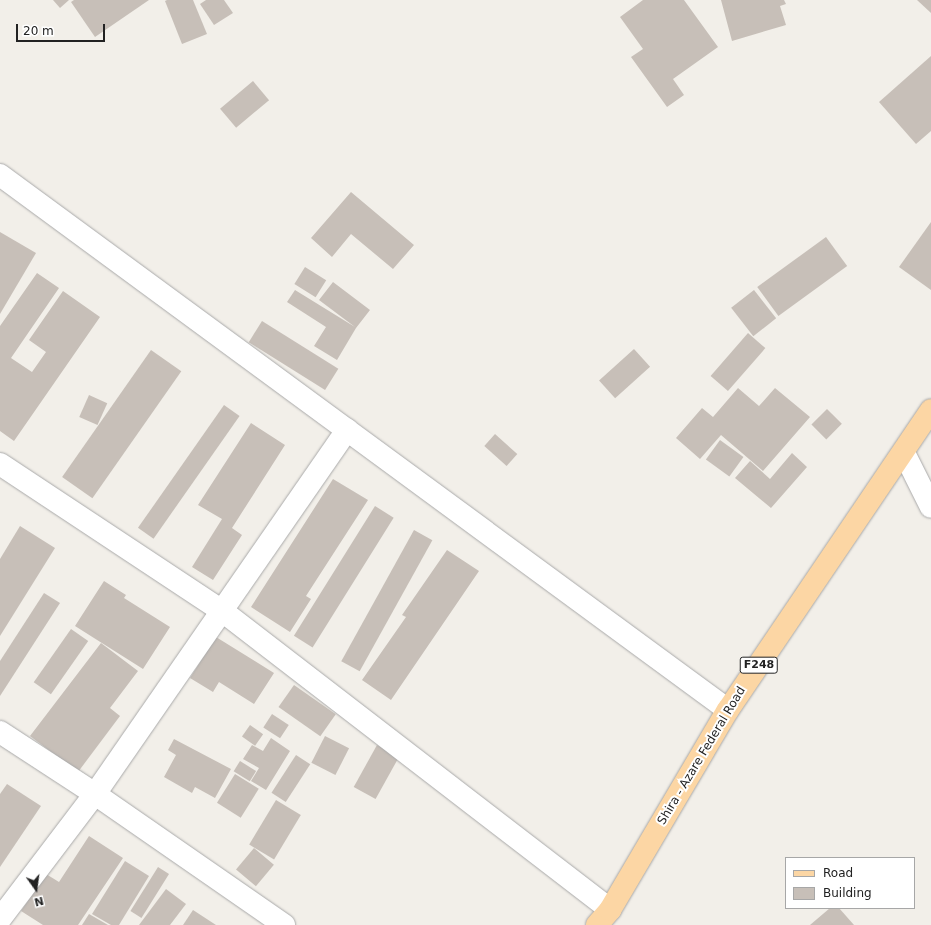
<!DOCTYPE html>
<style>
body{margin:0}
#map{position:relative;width:931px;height:925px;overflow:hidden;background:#f2efe9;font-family:"DejaVu Sans",sans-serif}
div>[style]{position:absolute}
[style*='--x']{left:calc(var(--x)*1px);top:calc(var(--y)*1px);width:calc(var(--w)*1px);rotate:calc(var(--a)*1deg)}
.building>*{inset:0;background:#c7bfb8;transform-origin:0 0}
.roads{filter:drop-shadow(0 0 1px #a9a9a9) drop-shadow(0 0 1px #a9a9a9)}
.street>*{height:22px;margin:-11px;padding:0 11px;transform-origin:11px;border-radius:11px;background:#fff}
.primary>*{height:22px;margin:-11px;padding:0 11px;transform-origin:11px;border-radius:11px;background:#fcd6a4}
span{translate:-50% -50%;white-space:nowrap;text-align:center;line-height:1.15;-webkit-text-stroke:4px #fff;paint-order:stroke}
.shield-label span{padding:1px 3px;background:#fff;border:1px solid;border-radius:3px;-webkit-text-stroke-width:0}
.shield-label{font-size:11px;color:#222;font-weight:700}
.street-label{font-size:12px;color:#222}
.legend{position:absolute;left:785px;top:857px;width:130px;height:52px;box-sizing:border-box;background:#fff;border:1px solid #a7a7a7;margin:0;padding:5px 7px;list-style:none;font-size:12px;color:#222}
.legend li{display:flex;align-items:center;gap:8px;height:20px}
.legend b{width:20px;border:1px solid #a7a7a7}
.north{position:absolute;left:16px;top:869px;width:40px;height:40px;-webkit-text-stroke:3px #fff;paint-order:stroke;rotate:166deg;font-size:11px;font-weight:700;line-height:16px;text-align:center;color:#222}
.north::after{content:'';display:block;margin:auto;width:14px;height:18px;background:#222;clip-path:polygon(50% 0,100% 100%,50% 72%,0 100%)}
.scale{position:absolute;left:16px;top:24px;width:89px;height:18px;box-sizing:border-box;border:2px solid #222;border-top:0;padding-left:5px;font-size:12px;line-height:14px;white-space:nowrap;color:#222;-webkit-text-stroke:3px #fff;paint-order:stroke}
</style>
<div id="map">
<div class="building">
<div style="clip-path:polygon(53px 0,69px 0,60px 8px)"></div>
<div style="clip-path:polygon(74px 0,149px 0,95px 37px,71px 2px)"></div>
<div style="clip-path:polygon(167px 0,193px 0,207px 34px,182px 44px,165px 1px)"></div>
<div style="clip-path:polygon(206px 0,224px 0,233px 13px,214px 25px,200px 4px)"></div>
<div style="clip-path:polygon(643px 0,684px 0,718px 47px,673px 79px,684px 95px,667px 107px,631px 57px,643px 49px,620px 17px)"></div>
<div style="clip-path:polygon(721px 0,784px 0,786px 4px,780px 6px,786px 25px,732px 41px)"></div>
<div style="clip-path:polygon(917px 0,931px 0,931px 13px)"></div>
<div style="clip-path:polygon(931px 56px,931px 131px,916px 144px,879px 102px)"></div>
<div style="left:253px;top:81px;width:25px;height:43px;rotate:50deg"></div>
<div style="clip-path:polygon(351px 192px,414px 245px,393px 269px,351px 234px,332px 257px,311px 238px)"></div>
<div style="clip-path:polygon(931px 222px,931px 290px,899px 267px)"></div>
<div style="clip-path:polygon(0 232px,36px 253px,0 314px)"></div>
<div style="left:826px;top:237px;width:36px;height:85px;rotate:54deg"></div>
<div style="left:305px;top:267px;width:25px;height:20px;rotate:32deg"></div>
<div style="clip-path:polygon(37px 273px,59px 288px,11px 358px,32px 372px,46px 352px,29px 340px,63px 291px,100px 317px,14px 441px,0 431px,0 326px)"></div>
<div style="clip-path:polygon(333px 282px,370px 310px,356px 328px,337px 360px,314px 346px,326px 327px,287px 302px,295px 290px,355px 327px,319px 300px)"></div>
<div style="left:754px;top:290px;width:36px;height:29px;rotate:52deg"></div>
<div style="left:262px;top:321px;width:90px;height:25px;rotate:32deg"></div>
<div style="left:748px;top:333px;width:23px;height:57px;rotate:41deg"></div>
<div style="left:634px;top:349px;width:24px;height:47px;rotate:48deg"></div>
<div style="left:151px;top:350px;width:37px;height:155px;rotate:35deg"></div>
<div style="clip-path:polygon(738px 388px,759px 406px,775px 388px,810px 417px,763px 471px,721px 435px,700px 459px,676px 438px,702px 408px,713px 417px)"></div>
<div style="left:89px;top:395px;width:20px;height:24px;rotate:24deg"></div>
<div style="left:224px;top:405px;width:19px;height:150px;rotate:35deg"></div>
<div style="left:827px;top:409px;width:21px;height:22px;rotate:45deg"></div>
<div style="clip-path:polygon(251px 423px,285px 445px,232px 528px,242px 535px,213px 580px,192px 567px,222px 519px,198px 505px)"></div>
<div style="left:495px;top:434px;width:30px;height:16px;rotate:42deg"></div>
<div style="left:720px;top:440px;width:29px;height:24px;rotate:36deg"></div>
<div style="clip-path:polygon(792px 453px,807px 467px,771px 508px,735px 478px,750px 461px,770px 479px)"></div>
<div style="clip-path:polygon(333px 479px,368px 500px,306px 596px,311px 599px,290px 632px,251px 607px)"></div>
<div style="left:375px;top:506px;width:22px;height:153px;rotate:32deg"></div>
<div style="clip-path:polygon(20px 526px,55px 548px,0 636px,0 559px)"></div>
<div style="left:414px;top:530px;width:21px;height:150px;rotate:29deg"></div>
<div style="clip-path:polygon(447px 550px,479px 571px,391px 700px,362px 680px,406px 617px,402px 615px)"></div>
<div style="clip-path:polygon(104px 581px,126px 595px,124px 598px,170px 627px,143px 669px,75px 626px)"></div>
<div style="clip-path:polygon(44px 593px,60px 603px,0 696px,0 661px)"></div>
<div style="left:71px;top:629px;width:21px;height:65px;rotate:35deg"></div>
<div style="clip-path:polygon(216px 637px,274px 673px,254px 704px,219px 682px,213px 692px,190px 678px)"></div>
<div style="clip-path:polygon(101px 643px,138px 671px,110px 708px,120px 716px,78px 772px,30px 736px)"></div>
<div style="left:294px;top:685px;width:51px;height:27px;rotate:35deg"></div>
<div style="left:272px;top:714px;width:20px;height:16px;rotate:33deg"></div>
<div style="left:250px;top:725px;width:16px;height:14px;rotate:35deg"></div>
<div style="left:325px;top:736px;width:27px;height:30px;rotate:27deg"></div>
<div style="clip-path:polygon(271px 738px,290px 751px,266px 790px,251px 781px,259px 768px,243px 759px,252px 745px,263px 751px)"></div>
<div style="clip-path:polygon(174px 739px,231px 769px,215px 798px,195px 787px,192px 793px,164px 777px,176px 755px,168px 750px)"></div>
<div style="left:377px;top:745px;width:25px;height:48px;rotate:29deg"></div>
<div style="left:296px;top:755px;width:17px;height:45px;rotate:33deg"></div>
<div style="left:240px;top:761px;width:19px;height:12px;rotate:32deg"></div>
<div style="left:235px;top:774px;width:28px;height:34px;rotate:32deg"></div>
<div style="clip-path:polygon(7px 784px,41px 806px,0 867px,0 794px)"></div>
<div style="left:276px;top:800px;width:29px;height:52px;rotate:31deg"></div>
<div style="clip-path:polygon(89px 836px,123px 858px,78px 925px,43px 925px,21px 911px,46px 874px,59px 882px)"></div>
<div style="left:254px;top:848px;width:26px;height:28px;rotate:40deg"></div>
<div style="clip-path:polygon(125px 861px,149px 876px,119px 925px,111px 925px,92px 914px)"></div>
<div style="left:158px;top:867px;width:13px;height:52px;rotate:32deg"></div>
<div style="clip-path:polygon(166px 889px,186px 904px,170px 925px,139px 925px)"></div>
<div style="clip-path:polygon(830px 908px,839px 908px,854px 925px,810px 925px)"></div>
<div style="clip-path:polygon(193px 910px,216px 925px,183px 925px)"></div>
<div style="clip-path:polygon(89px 914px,108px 925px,82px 925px)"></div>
</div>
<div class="roads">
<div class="street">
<div style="--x:0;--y:175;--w:903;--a:36.31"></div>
<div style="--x:904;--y:453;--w:60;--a:63.4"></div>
<div style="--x:0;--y:464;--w:265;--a:33.5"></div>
<div style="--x:221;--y:610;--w:491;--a:37.6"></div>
<div style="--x:0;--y:732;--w:113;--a:33.1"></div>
<div style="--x:95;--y:794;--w:230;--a:34.7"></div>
<div style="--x:0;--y:919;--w:157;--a:-52.8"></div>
<div style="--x:95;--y:794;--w:443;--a:-55.3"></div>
</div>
<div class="primary">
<div style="--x:597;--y:925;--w:20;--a:-49"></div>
<div style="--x:610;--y:910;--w:232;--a:-59.5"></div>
<div style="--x:728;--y:710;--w:362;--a:-55.9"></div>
</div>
</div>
<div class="shield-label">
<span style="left:759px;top:665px">F248</span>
</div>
<div class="street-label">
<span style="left:702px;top:756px;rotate:-59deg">Shira - Azare Federal Road</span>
</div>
<ul class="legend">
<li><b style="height:5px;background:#fcd6a4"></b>Road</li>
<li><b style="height:11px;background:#c7bfb8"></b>Building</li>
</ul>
<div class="north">N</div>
<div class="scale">20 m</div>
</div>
